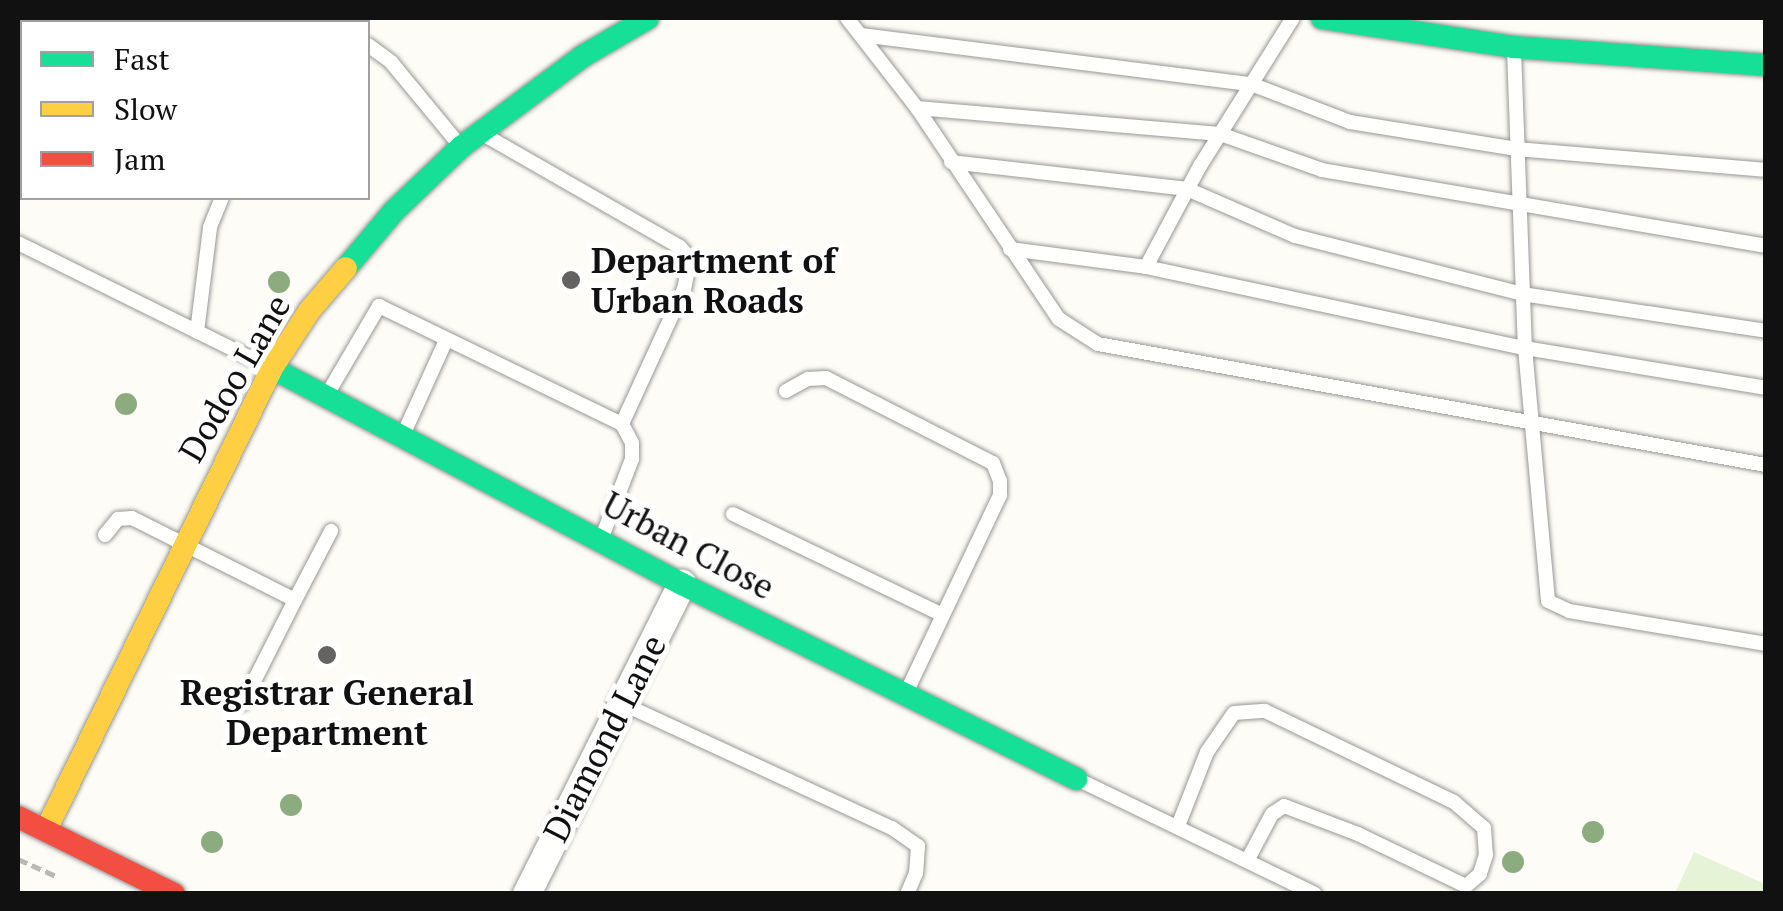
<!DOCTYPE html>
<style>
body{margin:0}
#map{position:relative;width:1783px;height:911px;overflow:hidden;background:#fdfcf7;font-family:"PT Serif",serif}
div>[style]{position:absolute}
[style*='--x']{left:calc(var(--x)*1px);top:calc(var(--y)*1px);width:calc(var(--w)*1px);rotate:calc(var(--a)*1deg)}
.green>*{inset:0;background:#e7f3d7}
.path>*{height:5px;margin-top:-2.5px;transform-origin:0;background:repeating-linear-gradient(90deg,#b9b9b8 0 10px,transparent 0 15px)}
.roads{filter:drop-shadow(0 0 2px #979795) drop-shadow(0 0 2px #979795)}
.lane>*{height:14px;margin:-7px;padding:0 7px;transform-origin:7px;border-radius:7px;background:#fffffe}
.street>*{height:28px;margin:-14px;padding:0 14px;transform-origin:14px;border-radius:14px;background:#fffffe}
.fast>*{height:22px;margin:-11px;padding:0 11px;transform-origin:11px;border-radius:11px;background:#16e098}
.slow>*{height:22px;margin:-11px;padding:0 11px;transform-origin:11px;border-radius:11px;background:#ffcf43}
.jam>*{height:22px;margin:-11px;padding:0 11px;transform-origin:11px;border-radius:11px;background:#f24e42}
.trees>*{width:22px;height:22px;margin:-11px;border-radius:50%;background:#8cac80}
.dots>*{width:28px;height:28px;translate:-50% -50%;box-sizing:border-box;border:5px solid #fff;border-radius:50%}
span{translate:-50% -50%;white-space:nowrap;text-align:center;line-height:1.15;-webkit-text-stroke:10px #fff;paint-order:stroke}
.poi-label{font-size:35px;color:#111;font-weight:700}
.left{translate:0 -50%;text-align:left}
.street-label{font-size:35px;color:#111}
.frame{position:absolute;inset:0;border:20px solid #111;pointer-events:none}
.legend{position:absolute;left:20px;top:20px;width:350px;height:180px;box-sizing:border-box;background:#fff;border:2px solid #a0a0a0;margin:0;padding:12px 18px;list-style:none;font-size:30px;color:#111}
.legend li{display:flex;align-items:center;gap:20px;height:50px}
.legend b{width:50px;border:2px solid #a0a0a0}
</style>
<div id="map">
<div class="green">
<div style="clip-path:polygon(1694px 852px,1765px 884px,1765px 893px,1675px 893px)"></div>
</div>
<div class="path">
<div style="--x:18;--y:859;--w:42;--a:24.1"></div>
</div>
<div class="roads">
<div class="lane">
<div style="--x:847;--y:18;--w:114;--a:52.1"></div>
<div style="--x:917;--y:108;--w:254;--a:56.1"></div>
<div style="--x:1059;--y:319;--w:46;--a:32.7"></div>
<div style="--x:1098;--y:344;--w:679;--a:10.27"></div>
<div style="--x:861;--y:35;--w:393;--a:7.2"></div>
<div style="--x:1251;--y:84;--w:106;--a:21"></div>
<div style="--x:1350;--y:122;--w:169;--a:9.2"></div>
<div style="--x:1517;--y:149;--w:250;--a:4.8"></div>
<div style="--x:368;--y:45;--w:29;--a:36"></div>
<div style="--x:391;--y:62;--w:110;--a:50.5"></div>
<div style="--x:1514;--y:50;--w:298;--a:87.9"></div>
<div style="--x:1525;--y:348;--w:254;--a:84.8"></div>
<div style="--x:1548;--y:601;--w:23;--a:25"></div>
<div style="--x:1569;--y:611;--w:200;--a:9.5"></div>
<div style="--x:18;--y:105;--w:4;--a:14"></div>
<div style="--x:917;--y:108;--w:304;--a:4.9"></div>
<div style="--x:1220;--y:134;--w:108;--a:19.4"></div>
<div style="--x:1322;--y:170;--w:450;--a:9.7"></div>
<div style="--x:481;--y:133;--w:229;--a:29.8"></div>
<div style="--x:680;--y:247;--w:16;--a:50"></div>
<div style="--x:690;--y:259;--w:31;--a:101"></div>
<div style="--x:684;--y:289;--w:149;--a:114.7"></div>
<div style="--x:951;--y:162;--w:238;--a:6.5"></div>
<div style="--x:1187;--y:189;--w:118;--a:23.5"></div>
<div style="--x:1295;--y:236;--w:234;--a:14.3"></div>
<div style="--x:1522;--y:294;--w:247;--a:8.6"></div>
<div style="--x:18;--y:243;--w:282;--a:26.3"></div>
<div style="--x:1010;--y:249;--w:137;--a:7.5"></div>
<div style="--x:1146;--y:267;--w:115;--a:-61.9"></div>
<div style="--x:1200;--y:166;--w:175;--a:-57.9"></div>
<div style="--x:1146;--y:267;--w:388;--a:12.1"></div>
<div style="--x:1525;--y:348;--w:244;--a:9.4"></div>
<div style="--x:197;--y:332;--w:106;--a:-82.9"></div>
<div style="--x:210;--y:227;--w:31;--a:-68"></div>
<div style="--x:786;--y:391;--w:25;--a:-29"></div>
<div style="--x:808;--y:379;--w:18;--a:-3"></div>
<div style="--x:826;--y:378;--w:187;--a:27"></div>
<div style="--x:993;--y:463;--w:19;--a:69"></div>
<div style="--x:1000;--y:481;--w:14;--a:90"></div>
<div style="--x:1000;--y:495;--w:219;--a:115.4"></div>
<div style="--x:328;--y:393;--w:101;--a:-59.6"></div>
<div style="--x:379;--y:306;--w:270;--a:25.9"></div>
<div style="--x:622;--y:424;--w:21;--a:62"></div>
<div style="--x:632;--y:443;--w:16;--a:90"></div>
<div style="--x:632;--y:459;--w:84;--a:111"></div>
<div style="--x:403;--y:435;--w:104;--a:-65.6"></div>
<div style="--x:733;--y:514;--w:231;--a:25.7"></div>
<div style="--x:105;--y:535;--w:21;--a:-51"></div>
<div style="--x:118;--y:519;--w:14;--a:-4"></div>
<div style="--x:132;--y:518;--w:182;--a:26.7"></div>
<div style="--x:295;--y:600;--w:78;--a:-62.4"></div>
<div style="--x:243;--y:703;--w:115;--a:-63.2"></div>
<div style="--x:621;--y:703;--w:298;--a:24.8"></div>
<div style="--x:892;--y:828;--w:32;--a:35"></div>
<div style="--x:918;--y:846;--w:27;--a:94"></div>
<div style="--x:916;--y:873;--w:23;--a:113"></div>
<div style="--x:1077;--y:779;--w:264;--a:25.8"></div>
<div style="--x:1178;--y:826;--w:79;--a:-68.6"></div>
<div style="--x:1207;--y:752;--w:47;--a:-55.3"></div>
<div style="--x:1234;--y:713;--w:31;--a:-4"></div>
<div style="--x:1265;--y:711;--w:210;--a:25.7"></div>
<div style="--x:1454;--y:802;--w:40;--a:41"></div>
<div style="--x:1484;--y:828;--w:27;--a:86"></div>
<div style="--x:1486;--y:855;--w:20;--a:108"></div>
<div style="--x:1480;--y:874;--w:18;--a:139"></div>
<div style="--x:1466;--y:886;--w:120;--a:-154.3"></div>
<div style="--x:1358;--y:834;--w:79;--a:-159.3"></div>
<div style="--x:1284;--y:806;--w:14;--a:146"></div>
<div style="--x:1272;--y:814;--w:53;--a:118"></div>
</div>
<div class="street">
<div style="--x:527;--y:894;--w:347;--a:-63.4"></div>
</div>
<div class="fast">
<div style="--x:1322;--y:18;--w:194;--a:8.6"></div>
<div style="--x:1514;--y:47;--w:253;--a:4.1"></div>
<div style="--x:346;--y:268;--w:75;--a:-49.9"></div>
<div style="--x:394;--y:211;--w:93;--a:-43.7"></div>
<div style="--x:461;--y:147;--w:152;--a:-36.7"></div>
<div style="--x:583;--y:56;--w:75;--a:-30.3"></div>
<div style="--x:272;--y:368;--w:463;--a:27.8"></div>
<div style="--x:682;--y:584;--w:440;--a:26.3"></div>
</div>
<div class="slow">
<div style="--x:46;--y:830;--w:514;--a:-63.93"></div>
<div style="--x:272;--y:368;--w:69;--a:-56.8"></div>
<div style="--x:310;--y:310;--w:55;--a:-49.4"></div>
</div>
<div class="jam">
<div style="--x:18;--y:817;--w:174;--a:26.3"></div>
</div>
</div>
<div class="trees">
<div style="left:279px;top:282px"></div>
<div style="left:126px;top:404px"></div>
<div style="left:291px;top:805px"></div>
<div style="left:1593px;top:832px"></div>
<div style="left:212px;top:842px"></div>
<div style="left:1513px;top:862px"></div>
</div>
<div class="dots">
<div style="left:571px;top:280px;background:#646362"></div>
<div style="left:327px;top:655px;background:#646362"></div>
</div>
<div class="poi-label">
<span class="left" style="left:591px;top:280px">Department of<br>Urban Roads</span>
<span style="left:327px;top:712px">Registrar General<br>Department</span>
</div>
<div class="street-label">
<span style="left:234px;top:378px;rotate:-60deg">Dodoo Lane</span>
<span style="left:689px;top:545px;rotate:28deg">Urban Close</span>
<span style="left:604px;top:738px;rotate:-63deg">Diamond Lane</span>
</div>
<div class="frame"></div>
<ul class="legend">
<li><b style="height:12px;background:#16e098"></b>Fast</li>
<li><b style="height:12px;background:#ffcf43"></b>Slow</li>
<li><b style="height:12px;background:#f24e42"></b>Jam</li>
</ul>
</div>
